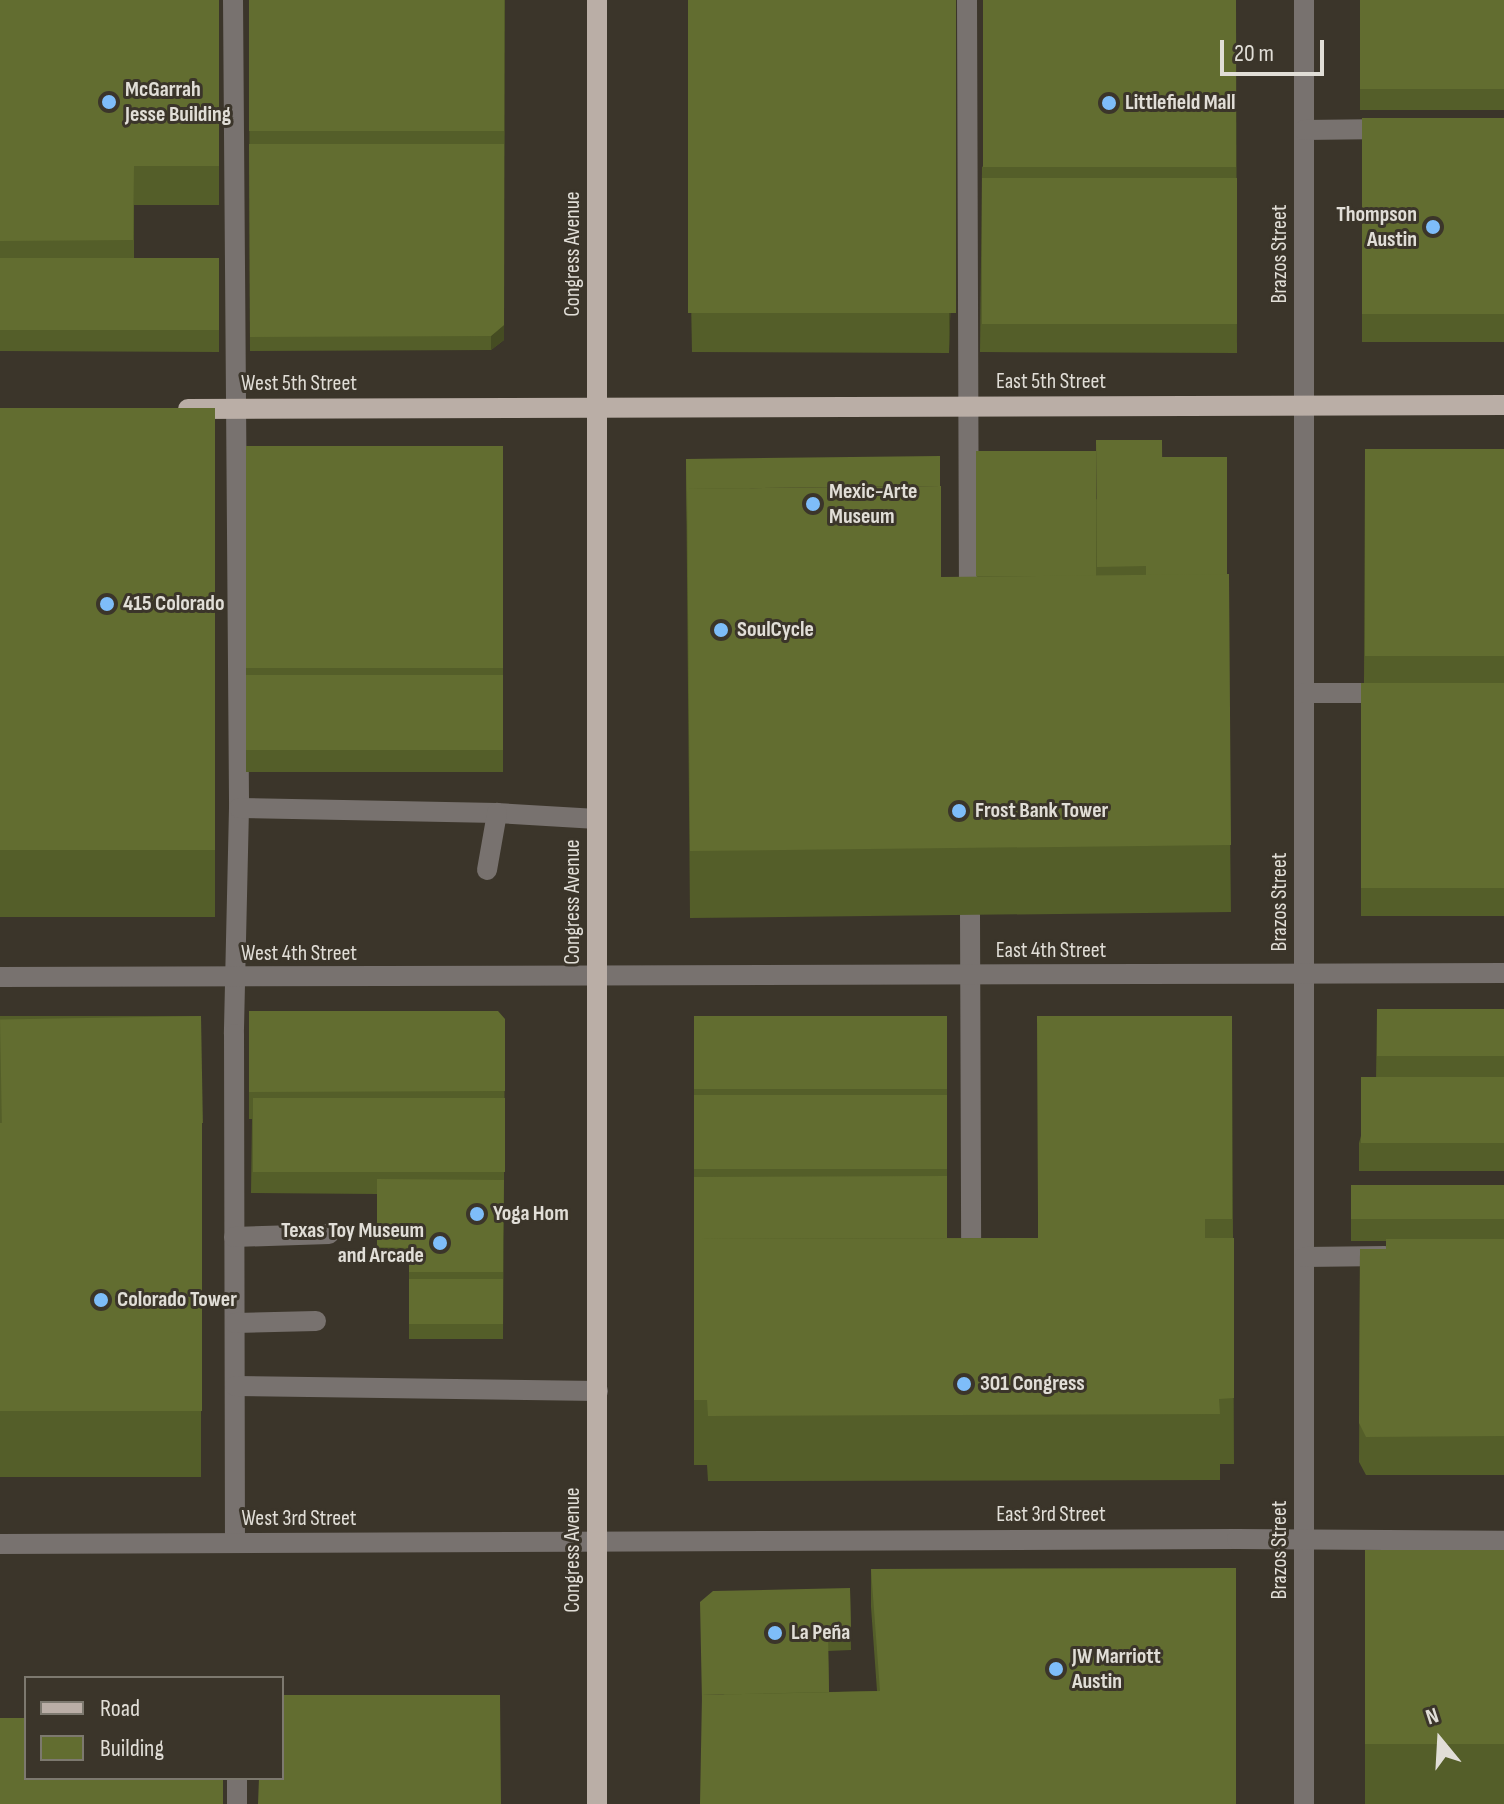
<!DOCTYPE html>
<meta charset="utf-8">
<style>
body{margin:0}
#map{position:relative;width:1504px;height:1804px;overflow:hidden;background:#3b352a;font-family:"Sofia Sans Condensed",sans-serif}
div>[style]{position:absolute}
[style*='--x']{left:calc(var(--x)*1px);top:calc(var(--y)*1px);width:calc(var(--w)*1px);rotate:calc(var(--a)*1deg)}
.minor>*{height:20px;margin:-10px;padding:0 10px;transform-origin:10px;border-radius:10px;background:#78726f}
.major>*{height:20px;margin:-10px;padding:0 10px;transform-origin:10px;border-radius:10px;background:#baaea6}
.wall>*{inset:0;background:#545e29;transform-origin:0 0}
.shaded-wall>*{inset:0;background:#454c22}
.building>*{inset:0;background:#626d30;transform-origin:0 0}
.dots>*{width:22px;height:22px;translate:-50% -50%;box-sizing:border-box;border:4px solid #3b352a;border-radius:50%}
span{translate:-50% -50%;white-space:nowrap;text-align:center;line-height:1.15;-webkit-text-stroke:6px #3b352a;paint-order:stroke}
.poi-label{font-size:22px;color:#e1ded7;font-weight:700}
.left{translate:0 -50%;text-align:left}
.right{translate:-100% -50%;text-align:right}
.street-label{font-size:22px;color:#e1ded7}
.legend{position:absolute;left:24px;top:1676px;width:260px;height:104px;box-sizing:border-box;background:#3b352a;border:2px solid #7d796f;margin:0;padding:10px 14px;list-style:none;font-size:24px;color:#e1ded7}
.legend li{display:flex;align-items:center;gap:16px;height:40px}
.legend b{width:40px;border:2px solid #7d796f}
.north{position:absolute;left:1400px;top:1700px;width:80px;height:80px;-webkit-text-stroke:6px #3b352a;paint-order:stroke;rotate:342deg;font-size:22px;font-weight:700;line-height:32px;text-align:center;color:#e1ded7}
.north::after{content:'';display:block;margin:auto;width:28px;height:36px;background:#e1ded7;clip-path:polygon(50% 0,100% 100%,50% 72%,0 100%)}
.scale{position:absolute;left:1220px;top:40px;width:104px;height:36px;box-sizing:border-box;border:4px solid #e1ded7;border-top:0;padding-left:10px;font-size:24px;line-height:28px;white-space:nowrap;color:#e1ded7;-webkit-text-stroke:6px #3b352a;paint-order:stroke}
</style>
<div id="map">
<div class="minor">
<div style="--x:233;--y:0;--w:808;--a:89.57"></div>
<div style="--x:239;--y:808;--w:226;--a:91.3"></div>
<div style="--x:234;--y:1034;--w:509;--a:89.89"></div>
<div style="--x:967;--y:0;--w:604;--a:89.81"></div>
<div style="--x:1304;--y:0;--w:1804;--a:90"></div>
<div style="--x:1304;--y:130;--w:84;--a:-0.7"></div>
<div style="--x:1304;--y:693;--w:84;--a:0"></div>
<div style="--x:239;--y:808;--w:258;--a:1.1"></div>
<div style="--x:497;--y:813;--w:100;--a:3.4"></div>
<div style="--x:487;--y:870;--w:58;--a:-80"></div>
<div style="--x:970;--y:915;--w:342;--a:89.8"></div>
<div style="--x:0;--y:977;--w:1504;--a:-0.15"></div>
<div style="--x:234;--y:1237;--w:95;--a:-1.8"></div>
<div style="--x:1305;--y:1257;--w:80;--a:-0.7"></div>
<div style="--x:235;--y:1323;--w:81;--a:-1.4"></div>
<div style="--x:235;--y:1386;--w:363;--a:0.8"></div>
<div style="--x:0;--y:1544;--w:1237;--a:-0.23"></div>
<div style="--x:1237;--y:1539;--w:267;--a:0.4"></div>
<div style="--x:237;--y:1778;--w:26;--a:90"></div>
</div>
<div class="major">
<div style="--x:188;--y:409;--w:1316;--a:-0.17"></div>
<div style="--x:597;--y:1804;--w:1804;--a:-90"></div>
</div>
<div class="wall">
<div style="clip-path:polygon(0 0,219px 0,219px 205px,134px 205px,134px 258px,219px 258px,219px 352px,0 351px)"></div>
<div style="clip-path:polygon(249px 0,505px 0,504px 340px,491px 350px,250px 351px)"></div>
<div style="clip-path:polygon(688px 0,956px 0,956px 137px,949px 353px,692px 352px,688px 135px)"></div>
<div style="clip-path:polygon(1236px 0,1237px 353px,980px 352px,982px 167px)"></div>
<div style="left:1360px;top:0;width:144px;height:110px"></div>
<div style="left:1362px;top:118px;width:142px;height:224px"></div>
<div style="left:215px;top:408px;width:509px;height:215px;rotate:90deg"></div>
<div style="left:503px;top:446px;width:326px;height:257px;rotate:90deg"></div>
<div style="clip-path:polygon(1365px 449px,1504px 449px,1504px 916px,1361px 916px,1361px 684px,1364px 684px)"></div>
<div style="clip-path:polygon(1162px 457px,1227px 574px,1231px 912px,690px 918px,686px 459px,941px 577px,976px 577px)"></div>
<div style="clip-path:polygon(1377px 1009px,1504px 1010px,1504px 1171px,1359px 1171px,1359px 1143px,1376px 1081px)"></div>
<div style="clip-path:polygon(249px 1011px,505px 1019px,503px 1339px,409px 1339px,409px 1262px,377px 1262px,377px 1194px,251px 1193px,252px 1119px,249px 1119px)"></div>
<div style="left:201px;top:1016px;width:461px;height:201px;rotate:90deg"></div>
<div style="clip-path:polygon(947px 1016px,947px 1238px,1038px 1238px,1232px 1016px,1234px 1464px,1220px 1464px,1220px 1480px,708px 1481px,707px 1465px,694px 1465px,694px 1017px)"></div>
<div style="clip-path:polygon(1351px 1185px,1504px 1185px,1504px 1475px,1366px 1475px,1359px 1462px,1360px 1249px,1386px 1249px,1386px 1241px,1351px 1241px)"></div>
<div style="left:1365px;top:1550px;width:139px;height:254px"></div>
<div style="clip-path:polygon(871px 1569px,1236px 1804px,702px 1713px,850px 1588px,851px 1650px,828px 1651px,829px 1692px,877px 1691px,871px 1607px)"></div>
</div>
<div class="shaded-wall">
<div style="clip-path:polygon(956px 0,956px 137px,949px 353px,949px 314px)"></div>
<div style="clip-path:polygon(504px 325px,504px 340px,491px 350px,491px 336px)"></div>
</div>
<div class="building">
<div style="clip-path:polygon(0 0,219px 0,219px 166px,134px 166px,133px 240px,0 241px)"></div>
<div style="left:249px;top:0;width:255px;height:131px"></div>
<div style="left:688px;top:0;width:268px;height:96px"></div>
<div style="left:983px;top:0;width:253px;height:167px"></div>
<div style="left:1360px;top:0;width:144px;height:89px"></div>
<div style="left:688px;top:96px;width:268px;height:217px"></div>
<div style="left:1362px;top:118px;width:142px;height:196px"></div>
<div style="clip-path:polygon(249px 144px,504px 144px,504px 325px,491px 336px,250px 337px)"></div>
<div style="left:982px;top:178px;width:255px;height:146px"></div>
<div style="left:219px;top:258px;width:72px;height:219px;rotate:90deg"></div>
<div style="left:215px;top:408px;width:442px;height:215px;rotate:90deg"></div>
<div style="clip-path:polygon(1096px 440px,1162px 440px,1163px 575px,1146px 575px,1146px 566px,1097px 567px)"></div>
<div style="left:503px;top:446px;width:222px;height:257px;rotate:90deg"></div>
<div style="left:1365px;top:449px;width:139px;height:207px"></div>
<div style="left:1096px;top:451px;width:125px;height:120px;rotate:90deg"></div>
<div style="clip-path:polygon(940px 456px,940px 486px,687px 489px,687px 527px,686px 459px)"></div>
<div style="left:1162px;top:457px;width:65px;height:118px"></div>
<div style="clip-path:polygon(941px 486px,941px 577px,1229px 574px,1231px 845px,690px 851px,687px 489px)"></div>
<div style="left:503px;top:675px;width:75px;height:257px;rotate:90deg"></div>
<div style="left:1504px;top:683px;width:205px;height:143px;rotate:90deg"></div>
<div style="left:1377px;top:1009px;width:127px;height:47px"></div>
<div style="clip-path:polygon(249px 1011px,498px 1011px,505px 1019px,505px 1091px,249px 1092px)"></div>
<div style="left:201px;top:1016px;width:107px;height:201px;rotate:89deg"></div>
<div style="left:947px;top:1016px;width:73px;height:253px;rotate:90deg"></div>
<div style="clip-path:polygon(1037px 1016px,1232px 1016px,1232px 1219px,1205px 1219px,1205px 1191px,1038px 1191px,1038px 1219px)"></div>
<div style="left:1504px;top:1077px;width:66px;height:143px;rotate:90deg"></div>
<div style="left:947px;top:1095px;width:74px;height:253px;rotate:90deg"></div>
<div style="left:253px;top:1098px;width:252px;height:74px"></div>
<div style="left:202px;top:1123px;width:288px;height:202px;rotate:90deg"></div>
<div style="clip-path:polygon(947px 1176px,947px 1238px,694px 1239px,694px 1282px,694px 1177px)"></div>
<div style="clip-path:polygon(377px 1179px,504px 1180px,503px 1241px,409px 1241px,409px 1248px,377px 1247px)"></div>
<div style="left:1351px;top:1185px;width:153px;height:34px"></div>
<div style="clip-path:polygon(1038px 1191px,1205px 1191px,1205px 1238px,1234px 1238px,1234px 1398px,1219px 1399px,1220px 1414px,708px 1416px,707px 1400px,694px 1400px,694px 1239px,1038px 1238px)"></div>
<div style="clip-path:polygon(1386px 1239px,1504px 1239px,1504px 1436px,1366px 1437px,1359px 1423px,1360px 1249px,1386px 1249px)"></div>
<div style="left:409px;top:1241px;width:94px;height:31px"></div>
<div style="left:409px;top:1279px;width:94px;height:45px"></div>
<div style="left:1365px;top:1550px;width:139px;height:194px"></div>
<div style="clip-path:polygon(1236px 1568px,1236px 1804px,700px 1804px,702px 1695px,880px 1691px,871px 1569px)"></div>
<div style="clip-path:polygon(850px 1588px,851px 1628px,828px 1629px,829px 1692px,702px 1695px,702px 1702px,700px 1602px,713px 1591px)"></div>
<div style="clip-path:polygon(282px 1695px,500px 1695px,501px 1804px,258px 1804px,259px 1778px,282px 1778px)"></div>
<div style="clip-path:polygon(0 1718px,26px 1718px,26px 1778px,223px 1778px,223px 1804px,0 1804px)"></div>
</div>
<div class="dots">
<div style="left:109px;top:102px;background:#7ebdf9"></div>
<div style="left:1109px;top:103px;background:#7ebdf9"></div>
<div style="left:1433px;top:227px;background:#7ebdf9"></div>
<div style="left:813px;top:504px;background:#7ebdf9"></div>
<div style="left:107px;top:604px;background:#7ebdf9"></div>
<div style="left:721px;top:630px;background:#7ebdf9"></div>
<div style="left:959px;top:811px;background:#7ebdf9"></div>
<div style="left:477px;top:1214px;background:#7ebdf9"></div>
<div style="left:440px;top:1243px;background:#7ebdf9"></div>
<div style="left:101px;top:1300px;background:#7ebdf9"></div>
<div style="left:964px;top:1384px;background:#7ebdf9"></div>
<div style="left:775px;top:1633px;background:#7ebdf9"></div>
<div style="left:1056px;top:1669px;background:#7ebdf9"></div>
</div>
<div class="poi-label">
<span class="left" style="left:125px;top:102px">McGarrah<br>Jesse Building</span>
<span class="left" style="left:1125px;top:103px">Littlefield Mall</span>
<span class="right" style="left:1417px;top:227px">Thompson<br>Austin</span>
<span class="left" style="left:829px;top:504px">Mexic-Arte<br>Museum</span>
<span class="left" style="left:123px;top:604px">415 Colorado</span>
<span class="left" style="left:737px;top:630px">SoulCycle</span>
<span class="left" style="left:975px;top:811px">Frost Bank Tower</span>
<span class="left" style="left:493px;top:1214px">Yoga Hom</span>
<span class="right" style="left:424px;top:1243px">Texas Toy Museum<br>and Arcade</span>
<span class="left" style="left:117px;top:1300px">Colorado Tower</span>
<span class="left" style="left:980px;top:1384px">301 Congress</span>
<span class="left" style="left:791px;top:1633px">La Peña</span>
<span class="left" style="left:1072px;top:1669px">JW Marriott<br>Austin</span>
</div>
<div class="street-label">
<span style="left:573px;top:254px;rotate:-90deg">Congress Avenue</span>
<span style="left:1280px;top:254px;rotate:-90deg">Brazos Street</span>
<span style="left:1051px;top:382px">East 5th Street</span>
<span style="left:299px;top:384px">West 5th Street</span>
<span style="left:573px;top:902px;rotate:-90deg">Congress Avenue</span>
<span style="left:1280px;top:902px;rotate:-90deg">Brazos Street</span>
<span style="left:1051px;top:951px">East 4th Street</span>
<span style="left:299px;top:954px">West 4th Street</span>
<span style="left:1051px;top:1515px">East 3rd Street</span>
<span style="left:299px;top:1519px">West 3rd Street</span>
<span style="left:573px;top:1550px;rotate:-90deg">Congress Avenue</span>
<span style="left:1280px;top:1550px;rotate:-90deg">Brazos Street</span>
</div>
<ul class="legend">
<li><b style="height:10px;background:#baaea6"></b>Road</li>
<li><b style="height:22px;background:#626d30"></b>Building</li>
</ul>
<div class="north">N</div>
<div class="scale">20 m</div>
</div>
